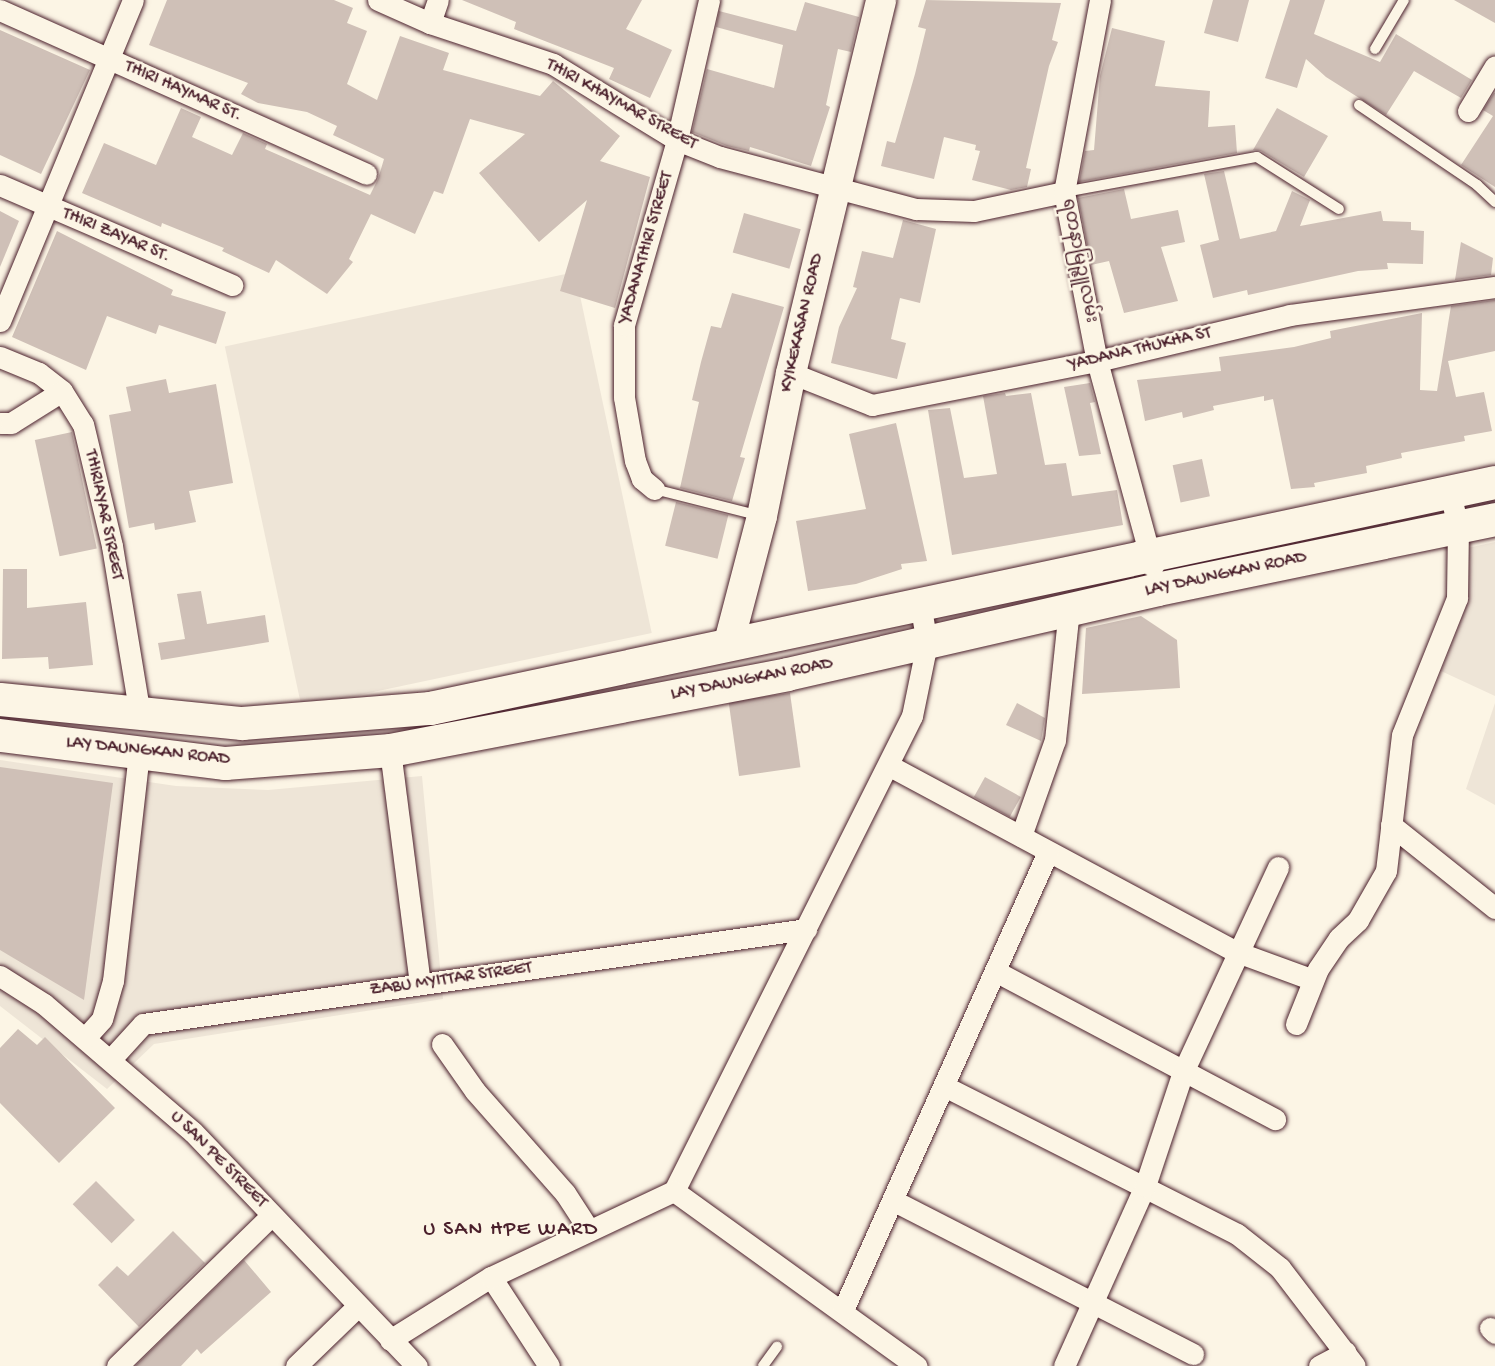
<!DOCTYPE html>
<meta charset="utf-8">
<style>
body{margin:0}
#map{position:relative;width:1495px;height:1366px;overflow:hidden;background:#fcf5e5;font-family:"Gochi Hand","Noto Sans Myanmar",sans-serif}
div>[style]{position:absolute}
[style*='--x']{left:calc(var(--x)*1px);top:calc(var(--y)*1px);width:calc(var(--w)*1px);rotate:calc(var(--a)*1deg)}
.built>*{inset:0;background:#eee5d7;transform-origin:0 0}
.building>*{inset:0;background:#cfc0b7;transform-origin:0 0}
.roads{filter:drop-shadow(0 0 2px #4a1f2b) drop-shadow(0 0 2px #4a1f2b)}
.lane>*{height:10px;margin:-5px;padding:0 5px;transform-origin:5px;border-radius:5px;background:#fcf5e5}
.street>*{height:21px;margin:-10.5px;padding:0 10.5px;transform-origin:10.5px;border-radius:10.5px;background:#fcf5e5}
.secondary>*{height:30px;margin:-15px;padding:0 15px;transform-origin:15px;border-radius:15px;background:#fcf5e5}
.primary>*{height:33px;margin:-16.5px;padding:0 16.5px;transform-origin:16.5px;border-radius:16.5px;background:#fcf5e5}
span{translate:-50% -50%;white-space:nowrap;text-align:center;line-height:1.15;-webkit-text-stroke:5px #fcf5e5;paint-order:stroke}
.street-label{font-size:18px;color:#4a1f2b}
.quarter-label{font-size:21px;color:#4a1f2b;letter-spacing:1.5px}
</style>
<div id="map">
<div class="built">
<div style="left:575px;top:272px;width:369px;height:358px;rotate:78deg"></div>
<div style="clip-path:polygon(1495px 542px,1495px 696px,1441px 671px,1468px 602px,1467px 548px)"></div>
<div style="clip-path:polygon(1495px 703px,1495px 805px,1466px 789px)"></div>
<div style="clip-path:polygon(0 760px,176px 786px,268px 790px,422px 776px,443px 999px,154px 1044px,107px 1089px,0 1006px)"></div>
</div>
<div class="building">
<div style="clip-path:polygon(167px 0,334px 0,353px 8px,347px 23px,367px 31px,347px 84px,377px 100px,400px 36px,449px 53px,443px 70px,540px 96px,553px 81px,620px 136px,600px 161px,650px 177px,615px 308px,560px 291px,587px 200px,539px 242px,479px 173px,525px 134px,470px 119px,443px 194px,434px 191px,415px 234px,371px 214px,349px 259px,353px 262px,327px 294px,276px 260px,269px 273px,222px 251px,224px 248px,162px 223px,161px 227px,82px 193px,104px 143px,156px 165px,181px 108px,201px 117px,192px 137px,232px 155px,243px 133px,267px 144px,265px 149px,370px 195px,378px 179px,384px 159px,333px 135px,337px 126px,307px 112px,258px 103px,241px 94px,248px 83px,149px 45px)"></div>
<div style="clip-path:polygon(462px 0,642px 0,626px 29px,672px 50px,650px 98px,609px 79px,614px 68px,514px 29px,516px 22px)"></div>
<div style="clip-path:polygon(926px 0,1061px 3px,1052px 40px,1058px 42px,1049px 66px,1026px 168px,1031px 169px,1027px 187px,1011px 190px,972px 180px,980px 151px,975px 150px,976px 145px,944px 137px,934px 179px,881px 166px,887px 141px,895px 143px,915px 74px,926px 29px,918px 27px)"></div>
<div style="clip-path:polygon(1213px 0,1249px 0,1238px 42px,1204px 33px)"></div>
<div style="clip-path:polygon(1290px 0,1325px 0,1314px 34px,1380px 62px,1396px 34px,1472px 80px,1461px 98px,1414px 71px,1386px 115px,1326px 77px,1306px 59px,1297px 88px,1265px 78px)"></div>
<div style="clip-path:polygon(1454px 0,1495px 0,1495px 23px)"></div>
<div style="clip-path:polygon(805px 2px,859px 17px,851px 52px,838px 49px,826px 105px,830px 107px,811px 166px,750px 147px,749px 151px,727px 146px,692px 132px,707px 69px,774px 88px,783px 45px,716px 27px,719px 11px,796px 31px)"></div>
<div style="clip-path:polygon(1112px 28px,1165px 41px,1155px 86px,1210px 91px,1208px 127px,1235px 125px,1237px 153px,1079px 182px,1085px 151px,1094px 150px,1100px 76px)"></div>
<div style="clip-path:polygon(0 30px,90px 70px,41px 174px,0 155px)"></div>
<div style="clip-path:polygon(1494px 93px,1495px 93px,1495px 187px,1461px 165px,1493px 116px,1483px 110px)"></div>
<div style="clip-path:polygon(1277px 108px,1328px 136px,1304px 177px,1261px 151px,1253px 150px)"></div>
<div style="clip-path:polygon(1224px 171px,1240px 239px,1276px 231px,1292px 191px,1310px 200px,1300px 226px,1381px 211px,1383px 221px,1411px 222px,1411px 230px,1424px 231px,1423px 264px,1387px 263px,1388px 269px,1358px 271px,1248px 295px,1247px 290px,1213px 298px,1200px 245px,1219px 240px,1204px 174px)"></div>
<div style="clip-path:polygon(1124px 189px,1131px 219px,1178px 210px,1185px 242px,1161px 247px,1178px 301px,1124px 313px,1109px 261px,1091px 265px,1078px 198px)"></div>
<div style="clip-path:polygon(0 211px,19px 221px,0 267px)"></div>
<div style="left:744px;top:213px;width:59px;height:41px;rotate:16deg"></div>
<div style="clip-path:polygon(903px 220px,936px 229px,920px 303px,900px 298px,891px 339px,906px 343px,897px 379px,831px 363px,839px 327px,857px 288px,853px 287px,862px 251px,893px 258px)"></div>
<div style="clip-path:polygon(57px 231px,173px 290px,171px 295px,226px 312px,216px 344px,159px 325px,156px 334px,107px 316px,86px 370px,12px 337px)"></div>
<div style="clip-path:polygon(1461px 242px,1493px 258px,1491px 275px,1455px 280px)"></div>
<div style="clip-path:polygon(732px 293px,784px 307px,740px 457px,745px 458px,732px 501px,680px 488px,699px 402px,692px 400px,701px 362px,711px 326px,721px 328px)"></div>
<div style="clip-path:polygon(1495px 300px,1495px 351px,1448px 361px,1456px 397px,1484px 392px,1492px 431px,1464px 436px,1465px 441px,1401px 453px,1402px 458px,1366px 466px,1367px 473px,1314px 483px,1315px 487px,1291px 489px,1273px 399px,1264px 401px,1264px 396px,1213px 406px,1214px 410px,1183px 418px,1182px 412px,1145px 421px,1137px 380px,1221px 371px,1219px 357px,1294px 347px,1331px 338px,1330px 331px,1422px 313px,1420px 390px,1437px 391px,1451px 306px)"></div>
<div style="clip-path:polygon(166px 379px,169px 393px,216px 384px,233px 483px,189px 491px,196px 522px,155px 530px,154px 523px,129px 528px,109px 415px,131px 411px,126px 387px)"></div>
<div style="clip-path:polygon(1090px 383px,1095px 402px,1090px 403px,1101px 454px,1079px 456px,1064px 387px)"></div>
<div style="clip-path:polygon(1005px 393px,1006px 396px,1031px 393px,1045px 465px,1066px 463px,1072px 496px,1117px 490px,1123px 525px,952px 555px,928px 410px,950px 408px,964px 478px,997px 474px,983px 396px)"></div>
<div style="clip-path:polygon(896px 423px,927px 561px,901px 564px,902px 569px,856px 584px,808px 591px,796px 521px,866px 509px,849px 434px)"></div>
<div style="left:72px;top:432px;width:119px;height:38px;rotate:78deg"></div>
<div style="left:1202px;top:459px;width:38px;height:30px;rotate:78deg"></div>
<div style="left:676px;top:502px;width:54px;height:45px;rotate:14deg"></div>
<div style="clip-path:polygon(3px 569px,27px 569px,27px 608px,86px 602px,93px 665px,49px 669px,48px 657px,2px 659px)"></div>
<div style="clip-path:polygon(201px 591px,207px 624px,265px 615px,269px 642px,161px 660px,158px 643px,185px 639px,177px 594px)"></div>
<div style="clip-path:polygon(1141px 616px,1177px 640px,1180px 688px,1082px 694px,1086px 628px)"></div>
<div style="left:790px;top:693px;width:75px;height:62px;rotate:82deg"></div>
<div style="clip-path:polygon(1017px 703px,1045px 718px,1041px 741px,1006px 725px)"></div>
<div style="clip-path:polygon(0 767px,113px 783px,84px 1000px,0 950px)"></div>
<div style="left:985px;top:777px;width:41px;height:23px;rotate:29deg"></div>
<div style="clip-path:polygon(18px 1029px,37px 1045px,45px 1037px,115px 1108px,59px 1163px,0 1103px,0 1048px)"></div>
<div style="left:96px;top:1181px;width:55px;height:33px;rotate:45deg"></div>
<div style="clip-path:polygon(173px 1231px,205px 1263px,139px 1327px,98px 1285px,117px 1266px,128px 1276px)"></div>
<div style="clip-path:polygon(244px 1260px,271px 1292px,201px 1354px,197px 1349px,181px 1366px,135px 1366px)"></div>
</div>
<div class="roads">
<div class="lane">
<div style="--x:1375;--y:49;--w:57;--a:-59.4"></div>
<div style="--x:1359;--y:105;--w:143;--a:34.1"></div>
<div style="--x:1477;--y:185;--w:25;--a:43"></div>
<div style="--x:1064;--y:192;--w:196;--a:-10.3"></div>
<div style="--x:1257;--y:157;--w:97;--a:32.4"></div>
<div style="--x:654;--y:489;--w:110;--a:14.2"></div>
<div style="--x:763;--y:1366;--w:24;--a:-54"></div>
</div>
<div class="street">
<div style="--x:378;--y:0;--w:57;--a:23.9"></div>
<div style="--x:430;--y:23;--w:130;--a:18.4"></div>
<div style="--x:553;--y:64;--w:145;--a:31.5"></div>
<div style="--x:677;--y:140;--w:46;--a:21.6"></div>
<div style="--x:720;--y:157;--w:203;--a:14.9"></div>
<div style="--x:916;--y:209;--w:58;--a:2"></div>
<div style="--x:974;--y:211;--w:92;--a:-11.9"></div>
<div style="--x:1100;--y:0;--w:195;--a:100.6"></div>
<div style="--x:1064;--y:192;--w:172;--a:79"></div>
<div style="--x:1097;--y:361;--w:213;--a:74.8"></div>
<div style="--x:0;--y:10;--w:401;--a:24.1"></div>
<div style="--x:430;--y:23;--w:24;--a:-71"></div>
<div style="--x:1468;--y:111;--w:52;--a:-59"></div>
<div style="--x:0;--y:185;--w:253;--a:23.3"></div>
<div style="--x:0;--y:321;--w:347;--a:-67.5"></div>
<div style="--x:0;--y:357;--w:42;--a:22.3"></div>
<div style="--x:39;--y:373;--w:29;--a:38"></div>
<div style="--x:62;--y:391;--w:39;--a:58"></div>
<div style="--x:83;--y:424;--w:125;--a:76.6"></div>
<div style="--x:112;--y:546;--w:171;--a:80.6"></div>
<div style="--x:791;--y:373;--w:87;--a:21.6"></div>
<div style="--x:872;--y:405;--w:229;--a:-11.1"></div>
<div style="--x:1097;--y:361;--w:198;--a:-13.4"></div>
<div style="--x:1290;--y:315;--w:207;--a:-7.8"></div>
<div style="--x:0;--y:423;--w:11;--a:0"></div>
<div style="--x:11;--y:423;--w:60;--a:-32.1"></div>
<div style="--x:654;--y:489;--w:16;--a:-140"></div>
<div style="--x:642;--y:479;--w:19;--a:-111"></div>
<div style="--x:635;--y:461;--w:65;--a:-99.8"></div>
<div style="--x:624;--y:397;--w:72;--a:-90"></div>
<div style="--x:624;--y:325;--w:192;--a:-74"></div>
<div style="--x:677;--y:140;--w:144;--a:-77.1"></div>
<div style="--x:390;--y:750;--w:236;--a:82.7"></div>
<div style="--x:888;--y:765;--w:396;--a:28.2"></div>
<div style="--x:1237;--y:952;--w:81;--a:20.2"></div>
<div style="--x:1391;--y:825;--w:133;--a:38.6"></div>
<div style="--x:1021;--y:836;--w:102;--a:-70.5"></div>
<div style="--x:1055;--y:740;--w:131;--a:-83.9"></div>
<div style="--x:995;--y:971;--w:317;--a:27.9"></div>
<div style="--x:0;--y:976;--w:52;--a:32.5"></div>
<div style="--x:44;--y:1004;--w:196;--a:40.7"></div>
<div style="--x:193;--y:1132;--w:324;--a:46.3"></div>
<div style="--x:1296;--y:1024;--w:59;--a:-68.2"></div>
<div style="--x:1318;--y:969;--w:37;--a:-56"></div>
<div style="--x:1339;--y:938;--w:26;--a:-43"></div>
<div style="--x:1358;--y:920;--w:56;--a:-60.3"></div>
<div style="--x:1386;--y:871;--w:137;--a:-83.3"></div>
<div style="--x:1402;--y:735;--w:148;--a:-68.1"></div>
<div style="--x:1457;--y:598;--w:71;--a:-89.2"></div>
<div style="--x:1458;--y:527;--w:36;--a:-103"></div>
<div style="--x:85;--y:1038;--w:25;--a:-48"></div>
<div style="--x:102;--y:1019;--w:40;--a:-74"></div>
<div style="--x:113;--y:981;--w:230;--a:-83.5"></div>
<div style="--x:442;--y:1044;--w:57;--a:54.9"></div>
<div style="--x:475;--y:1091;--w:136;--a:48.6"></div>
<div style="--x:565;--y:1193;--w:44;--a:57"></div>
<div style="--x:111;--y:1059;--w:47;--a:-47.6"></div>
<div style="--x:143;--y:1024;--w:670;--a:-8.15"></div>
<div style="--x:944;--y:1086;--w:328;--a:26.8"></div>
<div style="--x:1237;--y:1234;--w:55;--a:38.3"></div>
<div style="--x:1280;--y:1268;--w:123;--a:52.6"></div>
<div style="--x:674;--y:1191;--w:531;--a:-63.39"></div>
<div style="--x:912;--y:716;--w:75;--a:-78.4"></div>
<div style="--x:927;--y:643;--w:40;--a:-100"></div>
<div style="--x:674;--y:1191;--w:299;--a:35.8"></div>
<div style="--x:894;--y:1201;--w:336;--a:27.1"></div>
<div style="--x:491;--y:1277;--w:106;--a:56.9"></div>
<div style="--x:843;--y:1310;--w:502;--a:-65.89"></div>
<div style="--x:1490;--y:1328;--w:7;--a:45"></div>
<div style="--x:390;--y:1340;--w:119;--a:-32"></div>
<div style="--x:491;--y:1277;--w:202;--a:-25.2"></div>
<div style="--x:117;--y:1366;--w:216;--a:-44.3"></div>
<div style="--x:296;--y:1366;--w:86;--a:-44.1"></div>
<div style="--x:1064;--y:1366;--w:197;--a:-65.8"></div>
<div style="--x:1145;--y:1186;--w:120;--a:-71.6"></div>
<div style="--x:1183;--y:1072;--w:226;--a:-65.1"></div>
<div style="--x:1319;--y:1366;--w:30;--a:-28"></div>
</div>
<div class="secondary">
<div style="--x:728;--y:646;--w:134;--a:-75.3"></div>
<div style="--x:762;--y:516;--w:146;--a:-78.5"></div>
<div style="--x:791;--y:373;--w:384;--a:-76.4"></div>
</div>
<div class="primary">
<div style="--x:0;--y:699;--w:243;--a:5.7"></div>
<div style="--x:242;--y:723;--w:189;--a:-4.6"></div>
<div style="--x:430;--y:708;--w:1089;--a:-11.98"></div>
<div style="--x:0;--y:735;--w:227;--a:7.1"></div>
<div style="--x:225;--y:763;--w:166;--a:-4.5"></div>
<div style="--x:390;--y:750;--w:404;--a:-10.8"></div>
<div style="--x:787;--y:674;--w:380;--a:-12.9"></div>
<div style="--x:1157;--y:589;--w:345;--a:-11.7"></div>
</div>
</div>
<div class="street-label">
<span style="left:183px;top:92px;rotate:24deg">THIRI HAYMAR ST.</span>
<span style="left:621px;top:105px;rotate:29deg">THIRI KHAYMAR STREET</span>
<span style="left:116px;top:236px;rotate:23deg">THIRI ZAYAR ST.</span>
<span style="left:647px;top:248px;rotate:-74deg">YADANATHIRI STREET</span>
<span style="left:1078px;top:261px;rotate:79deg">ရတနာမြဉ္ဇူလမ်း</span>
<span style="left:803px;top:323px;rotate:-77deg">KYIKEKASAN ROAD</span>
<span style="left:1140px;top:350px;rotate:-13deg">YADANA THUKHA ST</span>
<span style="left:103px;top:515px;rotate:78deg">THIRIAYAR STREET</span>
<span style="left:1226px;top:575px;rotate:-12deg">LAY DAUNGKAN ROAD</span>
<span style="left:752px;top:680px;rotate:-11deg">LAY DAUNGKAN ROAD</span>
<span style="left:148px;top:752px;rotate:6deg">LAY DAUNGKAN ROAD</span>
<span style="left:451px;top:980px;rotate:-8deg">ZABU MYITTAR STREET</span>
<span style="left:218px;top:1160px;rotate:45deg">U SAN PE STREET</span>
</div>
<div class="quarter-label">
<span style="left:511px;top:1231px">U SAN HPE WARD</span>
</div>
</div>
